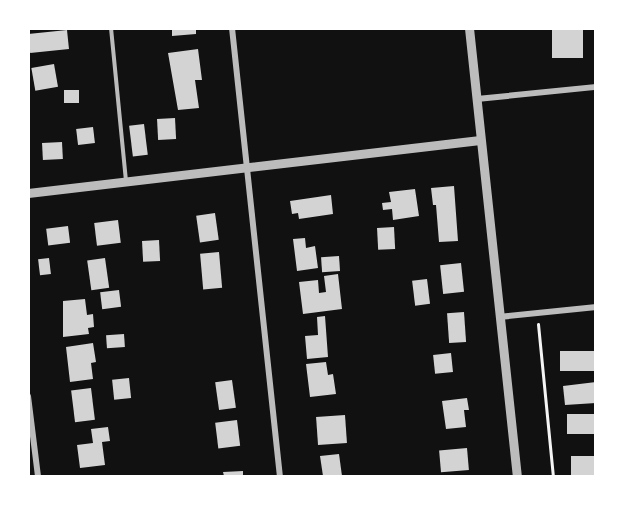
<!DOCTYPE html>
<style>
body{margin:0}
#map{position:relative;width:624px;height:505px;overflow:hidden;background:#111;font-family:"Public Sans",sans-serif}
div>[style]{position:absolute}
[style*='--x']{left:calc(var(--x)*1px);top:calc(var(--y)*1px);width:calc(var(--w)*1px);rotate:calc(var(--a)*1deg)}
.building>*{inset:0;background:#d3d3d3;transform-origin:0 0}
.path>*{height:3px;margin:-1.5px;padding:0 1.5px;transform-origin:1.5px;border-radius:1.5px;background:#f5f5f5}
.service>*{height:4px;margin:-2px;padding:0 2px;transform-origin:2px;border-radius:2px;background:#bcbcbc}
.minor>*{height:6px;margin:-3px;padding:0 3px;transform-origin:3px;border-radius:3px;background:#bcbcbc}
.tertiary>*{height:9px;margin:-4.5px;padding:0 4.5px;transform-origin:4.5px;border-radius:4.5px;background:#bcbcbc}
span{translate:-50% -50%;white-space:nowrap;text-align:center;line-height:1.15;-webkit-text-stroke:4.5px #fff;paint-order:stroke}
.frame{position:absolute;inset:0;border:30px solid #fff;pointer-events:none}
</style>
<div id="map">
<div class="building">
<div style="clip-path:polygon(172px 28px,196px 28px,196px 34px,172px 36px)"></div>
<div style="left:552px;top:28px;width:31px;height:30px"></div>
<div style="left:67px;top:30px;width:19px;height:39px;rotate:84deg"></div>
<div style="clip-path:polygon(198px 49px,202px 80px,195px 80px,199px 108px,178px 110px,168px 53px)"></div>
<div style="left:54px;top:64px;width:23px;height:23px;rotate:80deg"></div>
<div style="left:79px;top:90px;width:13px;height:15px;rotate:90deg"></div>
<div style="left:175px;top:118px;width:21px;height:18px;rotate:87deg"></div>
<div style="left:144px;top:124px;width:31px;height:15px;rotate:83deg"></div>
<div style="left:93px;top:127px;width:16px;height:17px;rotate:83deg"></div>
<div style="left:62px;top:142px;width:17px;height:20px;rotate:87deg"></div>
<div style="clip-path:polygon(454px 186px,458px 241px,439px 242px,436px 205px,433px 205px,431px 188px)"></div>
<div style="clip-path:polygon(415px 189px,419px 216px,393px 220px,392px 209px,383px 210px,382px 203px,391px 202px,389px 192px)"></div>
<div style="clip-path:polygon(331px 195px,333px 214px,299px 219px,298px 213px,292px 214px,290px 201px)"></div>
<div style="left:215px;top:213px;width:27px;height:19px;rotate:82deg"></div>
<div style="left:118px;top:220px;width:23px;height:24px;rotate:83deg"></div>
<div style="left:68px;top:226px;width:17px;height:22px;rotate:83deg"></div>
<div style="left:394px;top:227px;width:22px;height:17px;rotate:87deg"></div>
<div style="clip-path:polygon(305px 238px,306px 248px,315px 246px,318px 268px,297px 271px,293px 239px)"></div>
<div style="left:159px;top:240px;width:21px;height:17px;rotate:87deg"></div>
<div style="left:219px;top:252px;width:36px;height:19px;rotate:85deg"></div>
<div style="left:339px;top:256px;width:15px;height:18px;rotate:86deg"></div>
<div style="left:49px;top:258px;width:16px;height:11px;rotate:83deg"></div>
<div style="left:105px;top:258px;width:30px;height:18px;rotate:82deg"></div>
<div style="left:461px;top:263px;width:29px;height:21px;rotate:84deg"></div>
<div style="clip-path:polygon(338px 274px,342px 309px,303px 314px,299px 282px,318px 280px,319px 293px,326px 292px,324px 276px)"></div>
<div style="left:427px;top:279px;width:25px;height:15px;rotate:83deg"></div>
<div style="left:119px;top:290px;width:17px;height:19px;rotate:83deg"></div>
<div style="clip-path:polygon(85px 299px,87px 315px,93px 314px,94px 327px,88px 328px,89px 334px,63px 337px,63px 301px)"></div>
<div style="left:464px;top:312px;width:30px;height:17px;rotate:86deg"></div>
<div style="clip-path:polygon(325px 316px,328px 357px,307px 359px,305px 336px,318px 335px,317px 317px)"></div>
<div style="left:124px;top:334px;width:13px;height:18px;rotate:86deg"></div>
<div style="clip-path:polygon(93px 343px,96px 362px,91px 363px,93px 379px,70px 382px,66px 347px)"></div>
<div style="left:596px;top:351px;width:20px;height:36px;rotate:90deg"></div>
<div style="left:451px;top:353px;width:19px;height:18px;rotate:84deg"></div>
<div style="clip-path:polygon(326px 362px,328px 375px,333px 374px,336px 394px,310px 397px,306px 364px)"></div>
<div style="left:129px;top:378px;width:20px;height:17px;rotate:84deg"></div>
<div style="left:232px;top:380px;width:28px;height:17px;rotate:82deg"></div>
<div style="clip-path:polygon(596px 382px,596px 403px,565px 405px,563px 386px)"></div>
<div style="left:91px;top:388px;width:32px;height:20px;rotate:83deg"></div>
<div style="clip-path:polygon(467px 398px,469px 410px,464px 410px,466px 427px,446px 429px,442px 401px)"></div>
<div style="left:596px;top:414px;width:20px;height:29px;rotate:90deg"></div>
<div style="left:345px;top:415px;width:28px;height:29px;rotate:86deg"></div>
<div style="left:237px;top:420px;width:26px;height:22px;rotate:83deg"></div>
<div style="clip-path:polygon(108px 427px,110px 441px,102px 442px,105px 465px,80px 468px,77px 445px,93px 443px,91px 429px)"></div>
<div style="left:467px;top:448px;width:22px;height:28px;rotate:85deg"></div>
<div style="clip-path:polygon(339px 454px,342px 476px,323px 476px,320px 456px)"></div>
<div style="left:596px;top:456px;width:20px;height:25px;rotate:90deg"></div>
<div style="clip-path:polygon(243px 471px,243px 476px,224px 476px,223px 472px)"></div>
</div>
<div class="path">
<div style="--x:538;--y:324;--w:153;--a:84.4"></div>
</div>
<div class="service">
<div style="--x:111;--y:28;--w:154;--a:84.4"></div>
</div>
<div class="minor">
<div style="--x:232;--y:28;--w:451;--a:83.9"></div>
<div style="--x:477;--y:99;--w:120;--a:-5.8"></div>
<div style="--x:499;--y:317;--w:98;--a:-5.9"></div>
<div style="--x:28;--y:396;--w:81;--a:82.9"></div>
</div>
<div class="tertiary">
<div style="--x:469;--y:28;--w:451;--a:83.9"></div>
<div style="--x:28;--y:193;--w:455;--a:-6.7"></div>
</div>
<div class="frame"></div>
</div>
